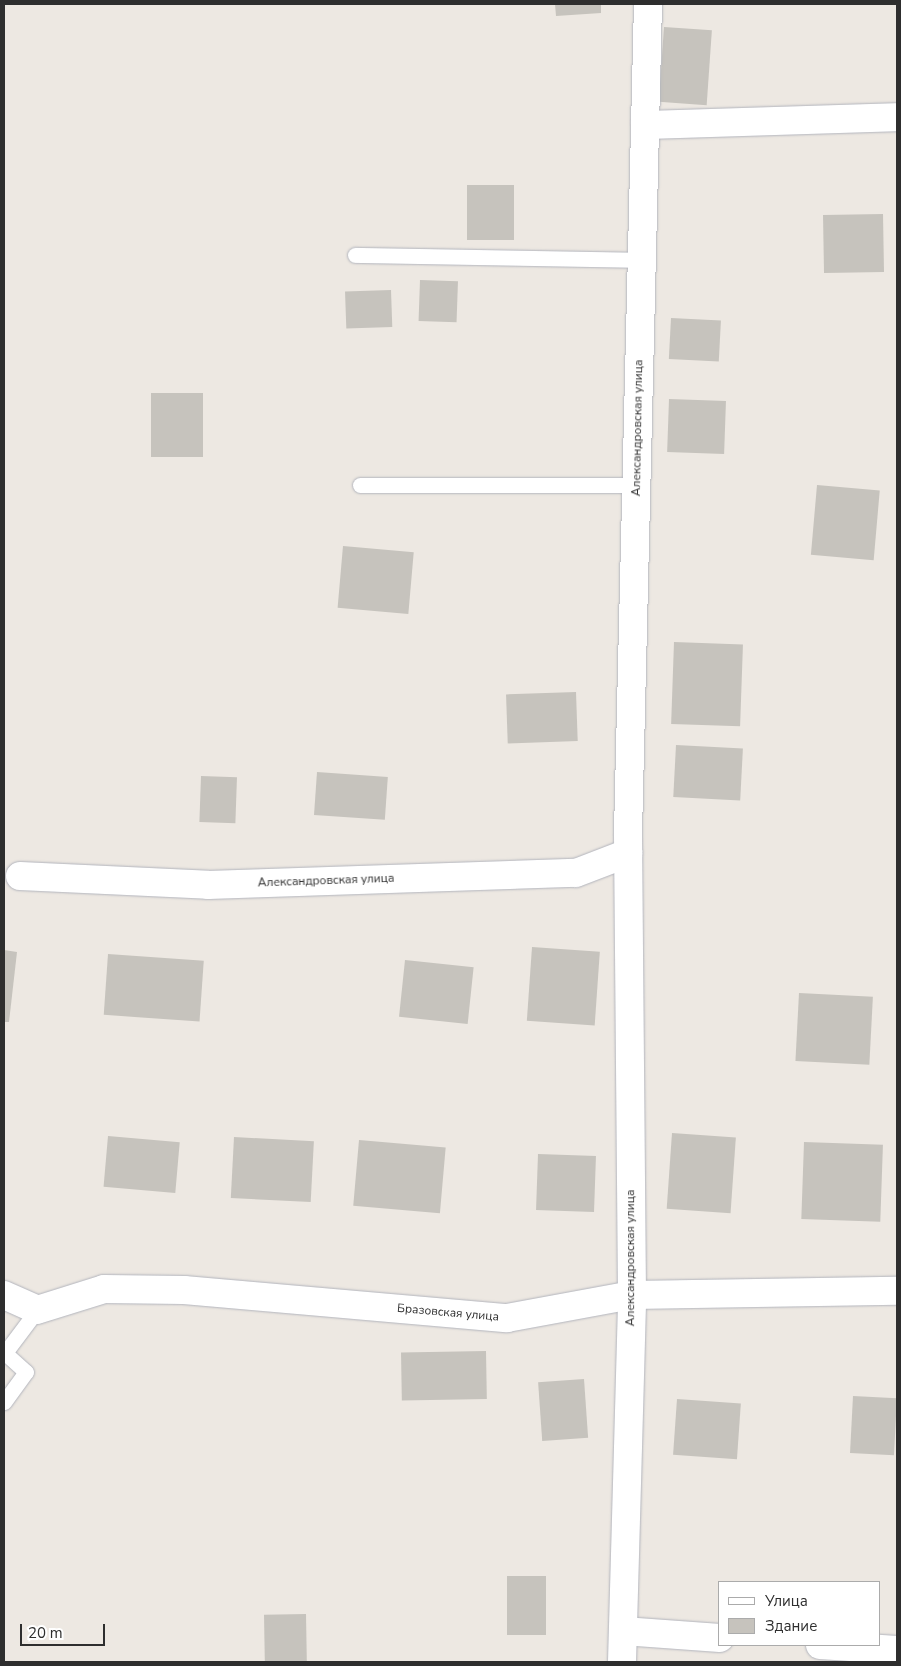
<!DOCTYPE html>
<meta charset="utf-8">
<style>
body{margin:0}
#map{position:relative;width:901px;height:1666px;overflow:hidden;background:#ede8e2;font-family:"Nunito Sans",sans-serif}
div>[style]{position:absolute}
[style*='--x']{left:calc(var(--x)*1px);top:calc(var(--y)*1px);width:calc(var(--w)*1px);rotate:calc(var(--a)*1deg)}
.building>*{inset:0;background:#c6c3bd;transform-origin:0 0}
.roads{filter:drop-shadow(0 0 1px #b2b4bc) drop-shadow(0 0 1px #b2b4bc)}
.lane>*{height:15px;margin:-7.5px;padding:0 7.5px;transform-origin:7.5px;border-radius:7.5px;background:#fff}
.street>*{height:28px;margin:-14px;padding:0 14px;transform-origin:14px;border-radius:14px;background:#fff}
span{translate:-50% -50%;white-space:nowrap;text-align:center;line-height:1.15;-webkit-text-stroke:5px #fff;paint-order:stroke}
.street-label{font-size:12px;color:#2e2e2e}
.frame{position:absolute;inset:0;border:5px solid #2e2e2e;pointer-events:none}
.legend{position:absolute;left:718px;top:1581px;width:162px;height:65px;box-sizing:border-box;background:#fff;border:1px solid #ababab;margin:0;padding:6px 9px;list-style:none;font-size:15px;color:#2e2e2e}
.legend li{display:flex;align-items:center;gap:10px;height:25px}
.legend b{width:25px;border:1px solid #ababab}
.scale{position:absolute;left:20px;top:1624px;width:85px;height:22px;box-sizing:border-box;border:2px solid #2e2e2e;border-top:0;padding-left:6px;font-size:15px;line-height:18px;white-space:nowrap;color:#2e2e2e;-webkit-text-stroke:4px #fff;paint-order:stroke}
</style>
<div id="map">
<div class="building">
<div style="clip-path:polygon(555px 4px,601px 4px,601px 13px,556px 16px)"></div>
<div style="left:664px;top:27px;width:48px;height:75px;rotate:4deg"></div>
<div style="left:467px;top:185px;width:47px;height:55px"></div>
<div style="left:883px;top:214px;width:58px;height:60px;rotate:89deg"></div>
<div style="left:420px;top:280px;width:38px;height:41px;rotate:2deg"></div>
<div style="left:391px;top:290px;width:37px;height:46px;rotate:88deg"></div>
<div style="left:671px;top:318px;width:50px;height:41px;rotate:3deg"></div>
<div style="left:151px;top:393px;width:52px;height:64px"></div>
<div style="left:669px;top:399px;width:57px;height:53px;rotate:2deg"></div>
<div style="left:817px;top:485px;width:63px;height:70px;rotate:5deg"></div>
<div style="left:343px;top:546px;width:71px;height:62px;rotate:5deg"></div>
<div style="left:674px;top:642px;width:69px;height:82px;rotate:2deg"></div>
<div style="left:576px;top:692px;width:49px;height:70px;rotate:88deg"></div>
<div style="left:676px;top:745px;width:67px;height:52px;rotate:3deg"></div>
<div style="left:317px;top:772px;width:71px;height:43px;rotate:4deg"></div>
<div style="left:201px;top:776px;width:36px;height:46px;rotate:2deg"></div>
<div style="left:532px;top:947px;width:68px;height:74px;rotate:4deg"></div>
<div style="clip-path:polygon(4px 950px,17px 952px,9px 1022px,4px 1022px)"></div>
<div style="left:108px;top:954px;width:96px;height:61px;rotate:4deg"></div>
<div style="left:405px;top:960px;width:69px;height:57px;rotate:6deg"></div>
<div style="left:799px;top:993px;width:74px;height:68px;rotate:3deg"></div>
<div style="left:672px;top:1133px;width:64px;height:76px;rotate:4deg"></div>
<div style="left:108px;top:1136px;width:72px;height:51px;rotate:5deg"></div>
<div style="left:234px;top:1137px;width:80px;height:61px;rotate:3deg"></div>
<div style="left:359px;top:1140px;width:87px;height:66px;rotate:5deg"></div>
<div style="left:804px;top:1142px;width:79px;height:77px;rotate:2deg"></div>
<div style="left:538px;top:1154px;width:58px;height:56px;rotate:2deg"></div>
<div style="left:486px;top:1351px;width:48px;height:85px;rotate:89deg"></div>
<div style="left:584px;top:1379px;width:59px;height:46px;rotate:86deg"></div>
<div style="left:853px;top:1396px;width:44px;height:57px;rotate:3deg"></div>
<div style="left:677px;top:1399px;width:64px;height:56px;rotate:4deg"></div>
<div style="left:507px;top:1576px;width:39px;height:59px"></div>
<div style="left:306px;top:1614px;width:48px;height:42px;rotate:89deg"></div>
</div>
<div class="roads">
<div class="lane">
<div style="--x:355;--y:255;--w:286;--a:1"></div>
<div style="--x:360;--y:485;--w:276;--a:0"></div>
<div style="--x:4;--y:1354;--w:55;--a:-53.1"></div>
<div style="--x:4;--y:1402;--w:37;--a:-54"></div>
<div style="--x:26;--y:1372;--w:28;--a:-138"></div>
</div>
<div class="street">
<div style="--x:645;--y:125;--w:252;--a:-1.8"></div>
<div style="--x:20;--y:876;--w:188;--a:2.7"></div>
<div style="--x:208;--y:885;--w:368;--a:-1.9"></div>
<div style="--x:576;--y:873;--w:56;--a:-21"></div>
<div style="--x:4;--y:1295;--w:36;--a:24"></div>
<div style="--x:37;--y:1310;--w:70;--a:-17.4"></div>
<div style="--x:104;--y:1289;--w:80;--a:0.7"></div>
<div style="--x:184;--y:1290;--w:324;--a:5"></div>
<div style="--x:507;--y:1318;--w:127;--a:-10.4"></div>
<div style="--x:632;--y:1295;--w:265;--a:-0.9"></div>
<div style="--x:623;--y:1631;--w:97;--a:4.1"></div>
<div style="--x:820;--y:1645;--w:77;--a:3.7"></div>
<div style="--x:622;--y:1662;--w:367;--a:-88.4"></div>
<div style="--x:632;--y:1295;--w:462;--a:-90.5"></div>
<div style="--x:628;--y:833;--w:829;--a:-88.62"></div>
</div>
</div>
<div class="street-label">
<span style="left:638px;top:428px;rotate:-89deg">Александровская улица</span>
<span style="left:326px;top:881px;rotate:-2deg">Александровская улица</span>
<span style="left:631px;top:1258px;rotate:-90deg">Александровская улица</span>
<span style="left:448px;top:1313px;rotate:5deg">Бразовская улица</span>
</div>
<div class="frame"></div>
<ul class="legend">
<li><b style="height:6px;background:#fff"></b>Улица</li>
<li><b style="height:14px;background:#c6c3bd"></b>Здание</li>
</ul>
<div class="scale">20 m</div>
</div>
